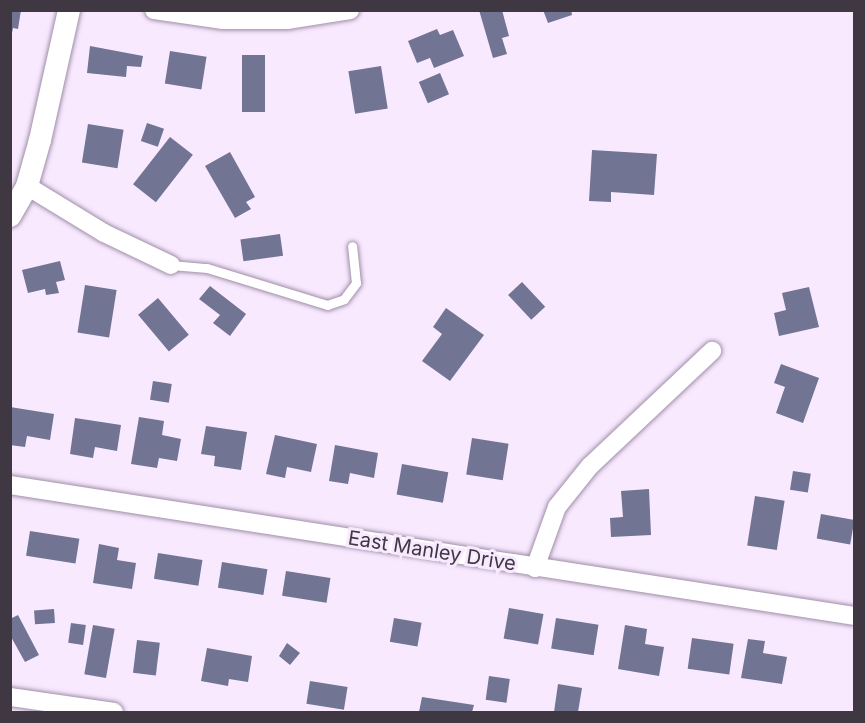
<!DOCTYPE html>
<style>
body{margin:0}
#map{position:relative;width:865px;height:723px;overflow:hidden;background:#f8e9ff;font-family:Inter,sans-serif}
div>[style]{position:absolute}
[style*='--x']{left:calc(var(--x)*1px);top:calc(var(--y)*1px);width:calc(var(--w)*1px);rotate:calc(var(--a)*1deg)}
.building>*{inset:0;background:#717493;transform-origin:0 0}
.roads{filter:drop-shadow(0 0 2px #9f8ea7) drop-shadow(0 0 2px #9f8ea7)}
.service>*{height:9px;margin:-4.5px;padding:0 4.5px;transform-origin:4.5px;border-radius:4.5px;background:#fff}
.minor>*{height:18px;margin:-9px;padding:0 9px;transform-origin:9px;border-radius:9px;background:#fff}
.tertiary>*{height:22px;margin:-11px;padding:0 11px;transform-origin:11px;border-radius:11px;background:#fff}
span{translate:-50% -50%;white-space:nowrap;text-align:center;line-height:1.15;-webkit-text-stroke:6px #f8e9ff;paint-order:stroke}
.street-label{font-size:20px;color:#3f3842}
.frame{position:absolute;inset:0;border:12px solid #3f3842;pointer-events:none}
</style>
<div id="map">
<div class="building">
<div style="clip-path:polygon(10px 10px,21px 10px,18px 29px,13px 28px,12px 33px)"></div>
<div style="clip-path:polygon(479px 10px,502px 10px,509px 36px,502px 38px,507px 54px,493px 58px)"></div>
<div style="clip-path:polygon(543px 10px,571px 10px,572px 15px,548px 23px)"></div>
<div style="clip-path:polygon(437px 29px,440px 35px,453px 30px,464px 56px,434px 68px,430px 58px,417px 63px,408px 41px)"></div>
<div style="clip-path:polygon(90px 46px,143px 56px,141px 67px,127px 66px,126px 77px,87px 73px)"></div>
<div style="left:170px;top:51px;width:37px;height:33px;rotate:9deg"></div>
<div style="left:242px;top:55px;width:23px;height:57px"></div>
<div style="left:381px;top:66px;width:43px;height:33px;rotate:81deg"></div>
<div style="left:440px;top:73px;width:23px;height:23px;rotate:67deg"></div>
<div style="left:147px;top:123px;width:18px;height:19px;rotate:19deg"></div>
<div style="left:88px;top:124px;width:36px;height:39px;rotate:9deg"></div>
<div style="left:170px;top:137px;width:29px;height:60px;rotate:38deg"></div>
<div style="clip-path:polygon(592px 150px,657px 154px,654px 195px,611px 192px,611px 202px,589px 201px)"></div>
<div style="clip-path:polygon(230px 152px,255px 197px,246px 202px,251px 209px,235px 218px,205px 166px)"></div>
<div style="left:280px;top:234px;width:22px;height:40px;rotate:82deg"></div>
<div style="clip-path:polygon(60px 261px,65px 280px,56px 282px,59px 293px,46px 295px,45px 289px,28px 293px,22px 270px)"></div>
<div style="left:522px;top:282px;width:34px;height:19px;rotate:47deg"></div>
<div style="left:85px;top:285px;width:32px;height:48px;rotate:9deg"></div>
<div style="clip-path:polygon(210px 286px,246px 314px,230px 336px,213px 323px,220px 315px,199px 299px)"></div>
<div style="clip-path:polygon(809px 287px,819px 327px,779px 336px,774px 313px,786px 310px,782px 293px)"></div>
<div style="left:158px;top:298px;width:48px;height:26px;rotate:50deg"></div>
<div style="clip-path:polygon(446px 308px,484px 335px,450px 381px,422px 361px,442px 334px,433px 327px)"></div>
<div style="clip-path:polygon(781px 364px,819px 378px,803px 423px,776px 413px,785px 387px,774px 383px)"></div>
<div style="left:153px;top:381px;width:19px;height:19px;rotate:9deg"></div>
<div style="clip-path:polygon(10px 407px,54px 414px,50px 440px,27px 436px,25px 447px,10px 445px)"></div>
<div style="clip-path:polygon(139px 417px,164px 421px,162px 435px,181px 439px,177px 461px,159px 458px,157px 468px,131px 464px)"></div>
<div style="clip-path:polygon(75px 418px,121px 425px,117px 451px,95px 447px,93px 458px,70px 454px)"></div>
<div style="clip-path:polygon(206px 426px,247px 432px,241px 470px,214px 466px,215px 456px,201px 454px)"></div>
<div style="clip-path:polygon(275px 435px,317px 444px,311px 472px,287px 467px,285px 478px,266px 474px)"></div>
<div style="left:472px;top:438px;width:37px;height:37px;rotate:9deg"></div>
<div style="clip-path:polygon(335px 445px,378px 453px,374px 478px,350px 473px,348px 484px,329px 481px)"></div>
<div style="left:402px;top:464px;width:47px;height:31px;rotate:10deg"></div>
<div style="left:793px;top:471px;width:18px;height:19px;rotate:9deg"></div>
<div style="clip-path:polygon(649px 489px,651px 535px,611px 537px,610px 518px,623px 517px,621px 491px)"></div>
<div style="left:755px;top:496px;width:30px;height:50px;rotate:9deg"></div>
<div style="left:821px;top:514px;width:34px;height:25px;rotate:10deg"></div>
<div style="left:30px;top:531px;width:50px;height:25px;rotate:9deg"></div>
<div style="clip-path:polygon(99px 544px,119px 548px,117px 560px,136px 563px,132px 589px,93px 583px)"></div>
<div style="left:158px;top:553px;width:45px;height:26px;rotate:9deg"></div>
<div style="left:222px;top:562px;width:46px;height:26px;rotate:9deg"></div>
<div style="left:286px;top:571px;width:45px;height:25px;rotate:9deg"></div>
<div style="left:509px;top:608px;width:35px;height:31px;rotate:10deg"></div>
<div style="left:54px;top:609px;width:14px;height:20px;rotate:86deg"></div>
<div style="clip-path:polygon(18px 615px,39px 655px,25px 662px,10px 635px,10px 619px)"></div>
<div style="left:394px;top:618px;width:28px;height:24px;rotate:10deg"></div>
<div style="left:556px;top:618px;width:43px;height:31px;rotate:9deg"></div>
<div style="left:71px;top:623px;width:15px;height:20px;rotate:8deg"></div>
<div style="left:93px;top:625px;width:22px;height:50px;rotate:10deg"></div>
<div style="clip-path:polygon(625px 625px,647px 629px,645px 644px,664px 647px,659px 676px,618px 669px)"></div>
<div style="left:692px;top:638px;width:42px;height:31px;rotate:8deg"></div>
<div style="clip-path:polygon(748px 639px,765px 641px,763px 653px,787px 657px,782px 684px,741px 678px)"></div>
<div style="left:137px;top:640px;width:23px;height:33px;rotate:7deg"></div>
<div style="clip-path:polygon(287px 643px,300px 653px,290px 665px,279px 656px)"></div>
<div style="clip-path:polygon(207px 648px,252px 656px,248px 682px,229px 679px,228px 686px,201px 681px)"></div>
<div style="left:489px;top:676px;width:21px;height:24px;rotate:8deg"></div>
<div style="left:310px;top:681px;width:38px;height:23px;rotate:9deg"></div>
<div style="clip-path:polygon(558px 684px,582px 688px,578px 712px,554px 712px)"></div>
<div style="clip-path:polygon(422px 697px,474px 705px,472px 712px,419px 712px)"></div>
</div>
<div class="roads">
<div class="service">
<div style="--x:171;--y:265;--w:36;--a:5"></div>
<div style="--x:207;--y:268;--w:126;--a:17.1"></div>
<div style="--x:327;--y:305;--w:18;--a:-19"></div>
<div style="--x:344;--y:299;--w:20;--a:-53"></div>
<div style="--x:356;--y:283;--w:37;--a:-96"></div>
</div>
<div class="minor">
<div style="--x:154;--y:10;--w:70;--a:8.2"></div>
<div style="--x:223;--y:20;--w:64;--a:0"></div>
<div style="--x:287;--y:20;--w:64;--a:-9"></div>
<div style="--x:27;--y:186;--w:90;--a:31.4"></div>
<div style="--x:104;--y:233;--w:74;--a:25.5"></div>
<div style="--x:10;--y:485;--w:854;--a:8.82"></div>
<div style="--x:535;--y:568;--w:65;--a:-70.2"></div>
<div style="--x:557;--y:507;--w:53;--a:-51.2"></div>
<div style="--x:590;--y:466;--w:168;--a:-43.3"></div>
<div style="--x:10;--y:697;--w:105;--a:8.2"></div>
</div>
<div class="tertiary">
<div style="--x:10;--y:216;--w:34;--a:-60"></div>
<div style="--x:27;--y:186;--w:48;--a:-74.2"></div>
<div style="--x:40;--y:140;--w:133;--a:-77.4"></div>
</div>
</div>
<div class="street-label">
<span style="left:432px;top:551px;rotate:9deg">East Manley Drive</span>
</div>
<div class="frame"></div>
</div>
